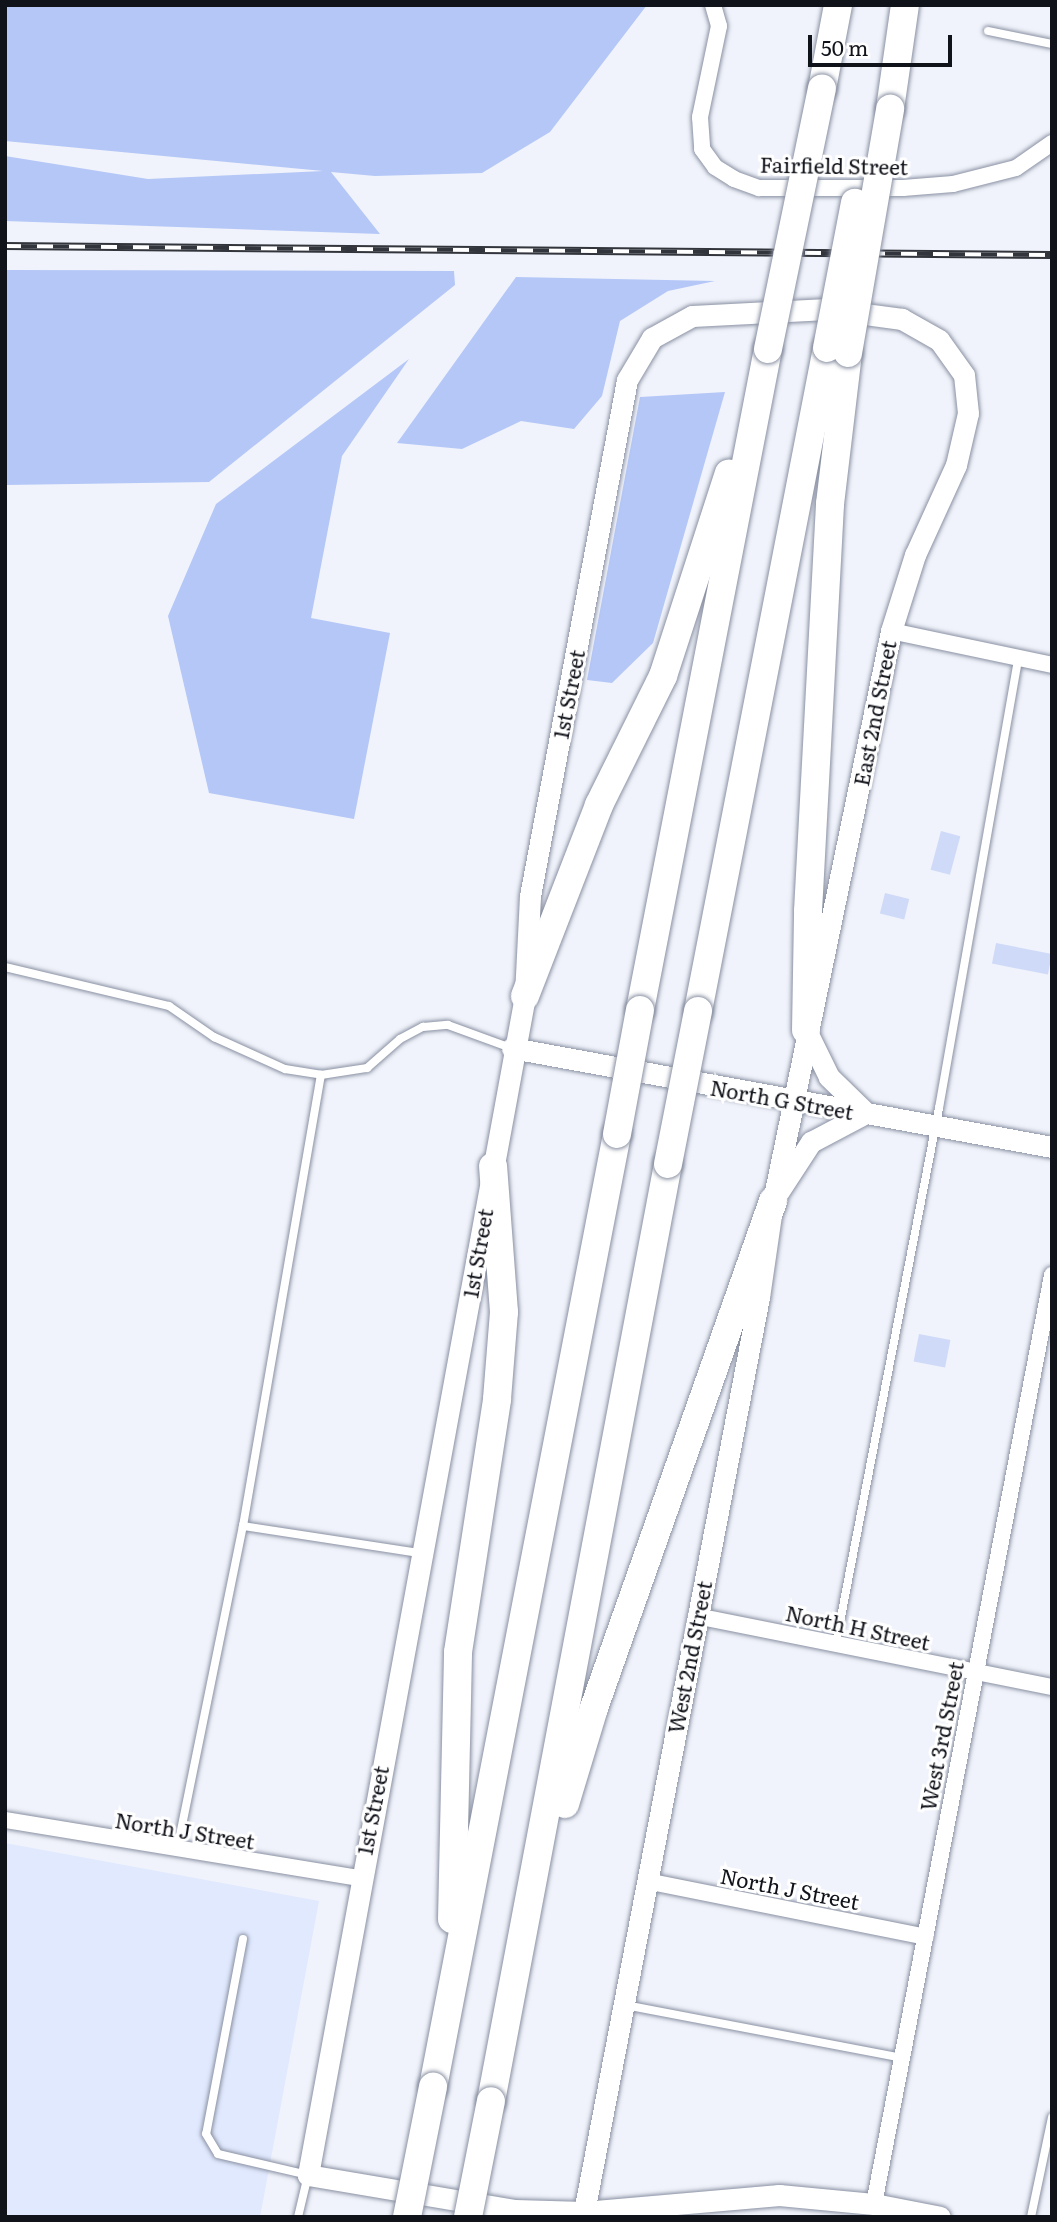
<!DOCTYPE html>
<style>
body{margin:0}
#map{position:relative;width:1057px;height:2222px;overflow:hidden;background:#f0f3fb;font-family:Literata,serif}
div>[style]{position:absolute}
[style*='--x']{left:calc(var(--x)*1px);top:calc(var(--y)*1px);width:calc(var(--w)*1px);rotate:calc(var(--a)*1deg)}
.built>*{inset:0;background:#e0e9fe}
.green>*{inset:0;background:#b4c7f7}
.building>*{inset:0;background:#cfdaf8;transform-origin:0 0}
.roads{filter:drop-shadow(0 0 2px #8990a2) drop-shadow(0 0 2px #8990a2)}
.lane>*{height:8px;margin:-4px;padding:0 4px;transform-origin:4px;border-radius:4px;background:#fff}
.street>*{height:16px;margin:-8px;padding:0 8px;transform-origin:8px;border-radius:8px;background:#fff}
.secondary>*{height:21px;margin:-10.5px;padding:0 10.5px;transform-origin:10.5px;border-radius:10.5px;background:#fff}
.highway>*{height:28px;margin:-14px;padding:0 14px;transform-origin:14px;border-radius:14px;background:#fff}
.rail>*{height:8px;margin-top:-4px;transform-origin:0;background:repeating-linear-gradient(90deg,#fff 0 16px,#33353c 0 32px);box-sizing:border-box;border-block:2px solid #33353c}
.bridges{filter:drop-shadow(0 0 2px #8990a2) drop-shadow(0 0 2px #8990a2)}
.highway-bridge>*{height:28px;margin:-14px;padding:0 14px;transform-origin:14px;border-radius:14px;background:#fff}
span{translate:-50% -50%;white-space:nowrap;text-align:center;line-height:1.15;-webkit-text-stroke:6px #fff;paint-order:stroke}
.street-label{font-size:21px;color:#11131a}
.frame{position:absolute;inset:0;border:7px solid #11131a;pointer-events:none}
.scale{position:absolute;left:808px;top:35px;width:144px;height:32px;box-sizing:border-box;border:4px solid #11131a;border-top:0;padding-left:9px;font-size:21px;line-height:24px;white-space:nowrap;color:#11131a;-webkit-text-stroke:5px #fff;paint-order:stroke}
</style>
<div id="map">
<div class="built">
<div style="clip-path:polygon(5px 1843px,319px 1901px,260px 2217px,5px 2217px)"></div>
</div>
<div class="green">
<div style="clip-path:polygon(5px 5px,647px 5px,550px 132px,482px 173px,375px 176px,331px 172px,380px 234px,5px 221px,5px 156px,148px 179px,323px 171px,5px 141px)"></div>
<div style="clip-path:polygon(5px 270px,454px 271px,455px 285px,209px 482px,5px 485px)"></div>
<div style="clip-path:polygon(516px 277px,715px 281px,668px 291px,620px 321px,602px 396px,574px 429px,521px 421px,462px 449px,397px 443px)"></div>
<div style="clip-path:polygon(409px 359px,342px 456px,311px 618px,390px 633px,354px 819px,209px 793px,168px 616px,216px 504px)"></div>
<div style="clip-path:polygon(725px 392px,653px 643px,612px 683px,587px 680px,640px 397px)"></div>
</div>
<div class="building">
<div style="left:941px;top:831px;width:20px;height:40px;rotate:15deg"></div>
<div style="left:885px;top:893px;width:25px;height:21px;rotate:14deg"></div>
<div style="left:996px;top:943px;width:57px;height:21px;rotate:11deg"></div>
<div style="left:919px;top:1334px;width:32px;height:28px;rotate:11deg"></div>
</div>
<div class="roads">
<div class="lane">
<div style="--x:988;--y:31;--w:65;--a:11.5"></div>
<div style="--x:5;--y:967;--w:169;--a:13.4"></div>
<div style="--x:169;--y:1006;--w:55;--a:34.6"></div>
<div style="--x:214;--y:1037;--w:78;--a:24.3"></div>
<div style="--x:285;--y:1069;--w:36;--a:9"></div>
<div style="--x:321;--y:1075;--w:47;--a:-8.7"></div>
<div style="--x:367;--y:1068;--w:44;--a:-41.3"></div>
<div style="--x:400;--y:1039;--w:26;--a:-28"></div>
<div style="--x:423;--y:1027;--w:25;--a:-5"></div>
<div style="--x:448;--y:1025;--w:67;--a:20.1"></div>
<div style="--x:243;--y:1526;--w:179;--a:8.7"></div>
<div style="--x:836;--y:1643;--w:545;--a:-79.1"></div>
<div style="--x:939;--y:1108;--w:457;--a:-80"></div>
<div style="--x:177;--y:1850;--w:331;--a:-78.5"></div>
<div style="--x:243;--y:1526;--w:458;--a:-80.2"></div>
<div style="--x:243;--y:1939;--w:198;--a:100.7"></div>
<div style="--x:206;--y:2134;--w:23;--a:59"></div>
<div style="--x:218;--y:2154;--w:92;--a:13.1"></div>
<div style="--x:308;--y:2175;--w:43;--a:103.4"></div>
<div style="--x:625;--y:2005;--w:282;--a:10.8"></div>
<div style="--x:1031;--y:2217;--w:102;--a:-78.1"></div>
</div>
<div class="street">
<div style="--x:713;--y:5;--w:22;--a:74"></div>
<div style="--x:719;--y:26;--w:93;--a:101.8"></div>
<div style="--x:700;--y:117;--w:32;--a:86"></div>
<div style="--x:702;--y:149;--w:22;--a:54"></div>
<div style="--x:715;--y:167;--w:22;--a:32"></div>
<div style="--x:734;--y:179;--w:27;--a:20"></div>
<div style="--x:759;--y:188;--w:144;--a:0"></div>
<div style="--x:903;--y:188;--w:50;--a:-4.6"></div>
<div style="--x:953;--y:184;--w:65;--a:-14.3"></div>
<div style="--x:1016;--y:168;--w:44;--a:-34.8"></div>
<div style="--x:891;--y:631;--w:165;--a:11.9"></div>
<div style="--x:696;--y:1616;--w:363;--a:11.3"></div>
<div style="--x:5;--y:1820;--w:359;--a:9.3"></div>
<div style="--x:646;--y:1881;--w:285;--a:11.3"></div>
<div style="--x:874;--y:2204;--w:946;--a:-79.15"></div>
</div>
<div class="secondary">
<div style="--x:512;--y:1048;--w:549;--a:10.39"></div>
<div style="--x:779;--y:1191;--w:59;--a:-56.9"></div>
<div style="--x:811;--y:1142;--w:62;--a:-27.8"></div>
<div style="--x:866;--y:1113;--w:52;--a:-135.8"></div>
<div style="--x:829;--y:1077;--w:52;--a:-116.1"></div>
<div style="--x:584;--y:2212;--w:932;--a:-79.17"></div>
<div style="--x:759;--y:1297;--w:97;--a:-81.7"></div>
<div style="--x:773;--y:1201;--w:582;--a:-78.3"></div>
<div style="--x:891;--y:631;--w:80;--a:-72.5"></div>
<div style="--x:915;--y:555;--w:99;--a:-65.5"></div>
<div style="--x:956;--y:465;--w:53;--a:-77"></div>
<div style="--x:968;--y:413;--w:38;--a:-96"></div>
<div style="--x:964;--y:375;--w:43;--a:-125.5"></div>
<div style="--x:939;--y:340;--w:43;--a:-150.4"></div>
<div style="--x:902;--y:319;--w:76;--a:-172.4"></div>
<div style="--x:827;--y:309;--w:135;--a:177"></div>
<div style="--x:692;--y:316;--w:46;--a:151.2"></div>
<div style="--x:652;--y:338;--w:49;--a:120.8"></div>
<div style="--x:627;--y:380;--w:525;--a:100.65"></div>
<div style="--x:530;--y:896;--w:100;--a:92.9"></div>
<div style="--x:525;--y:996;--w:1199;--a:100.43"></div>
<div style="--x:308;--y:2175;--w:210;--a:9.6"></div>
<div style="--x:515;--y:2210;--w:69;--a:1.7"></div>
<div style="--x:584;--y:2212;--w:196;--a:-5"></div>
<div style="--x:779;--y:2195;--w:95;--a:5.4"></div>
<div style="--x:874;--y:2204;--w:67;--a:11.1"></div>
</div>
<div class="highway">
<div style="--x:822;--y:89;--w:86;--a:-79.2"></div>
<div style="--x:890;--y:109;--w:105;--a:-81.8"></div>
<div style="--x:525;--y:996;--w:205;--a:-68.8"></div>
<div style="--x:599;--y:805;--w:144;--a:-63.6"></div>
<div style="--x:663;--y:676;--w:213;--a:-72"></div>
<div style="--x:640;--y:1010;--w:673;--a:-79.04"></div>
<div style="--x:698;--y:1011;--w:675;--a:-78.99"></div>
<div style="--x:806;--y:1030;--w:119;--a:-89"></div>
<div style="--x:808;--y:911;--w:408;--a:-86.9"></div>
<div style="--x:830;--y:504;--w:152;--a:-83.2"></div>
<div style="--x:565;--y:1804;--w:100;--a:-73.2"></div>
<div style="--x:594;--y:1708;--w:538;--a:-70.55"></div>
<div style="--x:452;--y:1919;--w:267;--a:-88.7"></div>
<div style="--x:458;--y:1652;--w:256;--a:-81.2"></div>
<div style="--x:497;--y:1399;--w:87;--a:-85.4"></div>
<div style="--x:504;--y:1312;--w:146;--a:-94.3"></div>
<div style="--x:433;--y:2087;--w:971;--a:-79.07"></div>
<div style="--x:491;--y:2101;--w:954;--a:-79.3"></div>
</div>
</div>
<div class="rail">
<div style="--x:5;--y:246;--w:1047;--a:0.49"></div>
</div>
<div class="bridges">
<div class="highway-bridge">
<div style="--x:827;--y:348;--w:148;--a:-79.1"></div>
<div style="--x:768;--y:349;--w:266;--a:-78.3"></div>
<div style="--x:848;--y:353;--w:248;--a:-80.2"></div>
<div style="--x:617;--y:1134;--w:126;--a:-79.5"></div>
<div style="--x:668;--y:1164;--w:156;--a:-78.9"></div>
<div style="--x:407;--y:2217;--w:133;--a:-78.7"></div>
<div style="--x:468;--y:2217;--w:118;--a:-78.8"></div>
</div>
</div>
<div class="street-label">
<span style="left:834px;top:165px;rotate:1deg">Fairfield Street</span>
<span style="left:568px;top:694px;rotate:-79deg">1st Street</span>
<span style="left:874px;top:713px;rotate:-79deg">East 2nd Street</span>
<span style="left:782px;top:1099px;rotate:10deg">North G Street</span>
<span style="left:477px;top:1253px;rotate:-80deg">1st Street</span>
<span style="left:858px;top:1627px;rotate:12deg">North H Street</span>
<span style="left:689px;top:1657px;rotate:-79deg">West 2nd Street</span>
<span style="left:941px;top:1736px;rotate:-79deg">West 3rd Street</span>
<span style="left:372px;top:1810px;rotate:-79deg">1st Street</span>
<span style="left:185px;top:1830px;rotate:9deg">North J Street</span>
<span style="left:790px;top:1888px;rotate:11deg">North J Street</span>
</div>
<div class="frame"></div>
<div class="scale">50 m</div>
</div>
